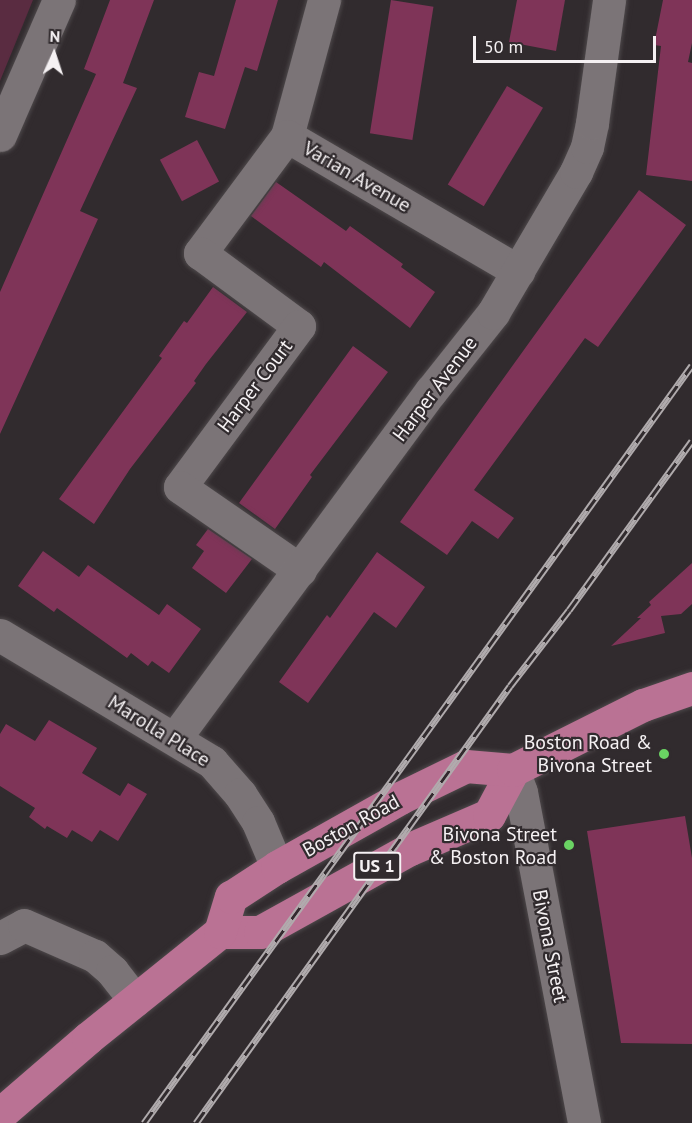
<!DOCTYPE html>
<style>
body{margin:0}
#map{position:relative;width:692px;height:1123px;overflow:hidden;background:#312b2e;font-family:"PT Sans",sans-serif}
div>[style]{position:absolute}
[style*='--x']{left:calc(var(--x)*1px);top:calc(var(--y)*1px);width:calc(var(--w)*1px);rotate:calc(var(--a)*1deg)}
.green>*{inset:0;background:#5a2c41}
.building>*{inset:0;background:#7f3458;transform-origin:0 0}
.roads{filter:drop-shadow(0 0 2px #4e494b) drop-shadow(0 0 2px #4e494b)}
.minor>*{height:33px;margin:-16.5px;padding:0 16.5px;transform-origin:16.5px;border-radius:16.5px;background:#7b7477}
.major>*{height:33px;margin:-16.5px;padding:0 16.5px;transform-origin:16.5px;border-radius:16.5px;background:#ba7294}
.rail>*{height:7px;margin-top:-3.5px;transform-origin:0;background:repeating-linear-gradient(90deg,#312b2e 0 14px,#b0abad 0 28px);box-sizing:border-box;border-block:2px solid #b0abad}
.dots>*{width:16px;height:16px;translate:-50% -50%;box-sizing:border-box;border:3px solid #312b2e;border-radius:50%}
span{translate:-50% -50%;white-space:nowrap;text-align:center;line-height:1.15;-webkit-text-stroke:4.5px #312b2e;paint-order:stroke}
.shield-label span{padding:2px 4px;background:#312b2e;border:2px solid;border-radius:4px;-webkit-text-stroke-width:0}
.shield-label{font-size:18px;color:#f5f1f3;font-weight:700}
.street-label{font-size:20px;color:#f5f1f3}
.poi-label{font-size:20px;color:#f5f1f3}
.right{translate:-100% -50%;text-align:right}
.north{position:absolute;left:24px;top:24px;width:60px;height:60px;-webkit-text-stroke:4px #312b2e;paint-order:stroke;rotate:3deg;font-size:16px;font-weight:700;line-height:24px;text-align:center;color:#f5f1f3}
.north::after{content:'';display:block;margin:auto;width:21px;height:27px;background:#f5f1f3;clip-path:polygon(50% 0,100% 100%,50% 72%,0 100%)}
.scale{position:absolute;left:473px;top:36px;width:183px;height:27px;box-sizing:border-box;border:3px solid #f5f1f3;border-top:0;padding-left:8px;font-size:18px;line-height:21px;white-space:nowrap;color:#f5f1f3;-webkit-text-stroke:4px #312b2e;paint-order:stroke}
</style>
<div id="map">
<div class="green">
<div style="clip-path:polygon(0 0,33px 0,0 81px)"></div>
</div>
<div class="building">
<div style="clip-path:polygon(110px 0,154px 0,123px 83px,137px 88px,80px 211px,98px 219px,0 434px,0 292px,96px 74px,84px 69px)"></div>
<div style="clip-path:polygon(236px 0,278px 0,257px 71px,245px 67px,225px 129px,185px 117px,199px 72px,214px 76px)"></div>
<div style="left:391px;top:0;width:43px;height:135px;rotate:9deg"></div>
<div style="clip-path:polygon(517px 0,565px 0,556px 51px,509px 42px)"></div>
<div style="clip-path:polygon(663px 0,692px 0,692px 43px,688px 62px,692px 63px,692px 181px,646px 175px,661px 46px,654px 45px)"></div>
<div style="left:507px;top:86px;width:42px;height:115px;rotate:31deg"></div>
<div style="left:197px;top:140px;width:47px;height:42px;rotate:62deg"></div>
<div style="clip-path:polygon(276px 182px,346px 231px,350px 226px,403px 264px,401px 267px,435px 292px,410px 328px,324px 262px,321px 267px,251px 216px)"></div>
<div style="clip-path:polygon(639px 190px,686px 225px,598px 347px,585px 338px,474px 490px,514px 518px,498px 539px,472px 521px,447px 555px,400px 522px)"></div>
<div style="clip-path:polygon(213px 287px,247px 312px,206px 364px,194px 381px,196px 383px,130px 469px,94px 524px,59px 499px,162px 358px,159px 356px,184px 321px,187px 323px)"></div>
<div style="clip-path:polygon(353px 346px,388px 372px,310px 475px,312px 477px,275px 529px,239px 503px)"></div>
<div style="clip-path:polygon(208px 529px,252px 559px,226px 593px,192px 568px,204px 551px,196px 545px)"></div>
<div style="clip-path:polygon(43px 551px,79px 577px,88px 565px,159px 615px,167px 604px,201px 629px,169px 673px,152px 661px,148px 666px,131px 653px,127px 658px,57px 608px,54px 612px,18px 586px)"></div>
<div style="clip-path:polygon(377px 552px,425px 587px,396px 628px,374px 612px,308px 703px,279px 682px,327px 615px,330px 618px)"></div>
<div style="clip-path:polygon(692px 563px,692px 604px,681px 614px,661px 616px,665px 633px,611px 646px,641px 618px,637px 618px,651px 605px,649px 602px)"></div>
<div style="clip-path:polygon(49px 720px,97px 748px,82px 773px,120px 796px,128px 783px,147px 794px,118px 841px,100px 830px,92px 842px,72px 830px,67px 838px,47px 826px,45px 829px,29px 817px,35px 808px,0 786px,0 734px,6px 724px,35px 741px)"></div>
<div style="clip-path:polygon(685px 816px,692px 858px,692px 1044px,621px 1043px,587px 831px)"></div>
</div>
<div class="roads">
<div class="minor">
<div style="--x:324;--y:0;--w:141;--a:105.2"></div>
<div style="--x:287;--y:136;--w:268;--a:30.3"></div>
<div style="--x:0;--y:135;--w:147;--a:-66.4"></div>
<div style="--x:287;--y:136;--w:146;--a:126.6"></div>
<div style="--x:200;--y:253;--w:123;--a:36.4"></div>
<div style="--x:299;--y:326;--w:200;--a:126.5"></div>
<div style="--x:180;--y:487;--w:146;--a:34.7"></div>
<div style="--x:0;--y:635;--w:247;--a:30.9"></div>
<div style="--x:212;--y:762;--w:43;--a:48.8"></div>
<div style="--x:240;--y:794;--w:33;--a:57"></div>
<div style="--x:258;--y:822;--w:49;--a:67.1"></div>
<div style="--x:175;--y:738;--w:431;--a:-53.6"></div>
<div style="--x:431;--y:391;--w:100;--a:-51.5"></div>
<div style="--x:493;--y:313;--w:164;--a:-59.5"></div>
<div style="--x:576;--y:172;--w:27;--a:-66"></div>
<div style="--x:587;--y:147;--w:25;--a:-78"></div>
<div style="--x:592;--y:123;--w:124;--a:-82.1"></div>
<div style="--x:513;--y:770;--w:23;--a:70"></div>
<div style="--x:521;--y:792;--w:337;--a:79.2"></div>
<div style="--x:0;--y:938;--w:27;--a:-28"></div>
<div style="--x:24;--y:925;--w:77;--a:23.6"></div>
<div style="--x:95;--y:956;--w:23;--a:41"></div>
<div style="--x:112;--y:971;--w:37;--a:52"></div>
</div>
<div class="major">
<div style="--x:220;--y:932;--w:40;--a:0"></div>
<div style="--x:260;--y:932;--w:171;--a:-29"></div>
<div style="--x:410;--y:849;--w:86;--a:-23.3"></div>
<div style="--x:489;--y:815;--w:51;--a:-61.9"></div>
<div style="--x:0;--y:1114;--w:116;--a:-40.8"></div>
<div style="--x:88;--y:1038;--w:169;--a:-38.8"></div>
<div style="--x:220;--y:932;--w:37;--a:-73"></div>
<div style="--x:231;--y:897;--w:55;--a:-33.1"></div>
<div style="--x:277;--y:867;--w:141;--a:-29.3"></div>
<div style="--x:400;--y:798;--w:73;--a:-25.9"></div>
<div style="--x:466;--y:766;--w:47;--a:4.9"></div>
<div style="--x:513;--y:770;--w:145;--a:-26.6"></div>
<div style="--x:643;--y:705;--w:52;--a:-19.1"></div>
</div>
</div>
<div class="rail">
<div style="--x:144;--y:1123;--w:935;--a:-54.13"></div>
<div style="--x:196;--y:1123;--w:538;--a:-54.3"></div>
<div style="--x:510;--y:686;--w:96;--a:-52.2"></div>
<div style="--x:569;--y:610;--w:209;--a:-54"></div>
</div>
<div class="dots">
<div style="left:664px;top:754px;background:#6ad363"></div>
<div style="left:569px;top:845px;background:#6ad363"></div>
</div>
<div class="shield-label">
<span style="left:377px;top:866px">US 1</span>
</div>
<div class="street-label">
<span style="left:357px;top:177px;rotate:30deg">Varian Avenue</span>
<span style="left:255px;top:386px;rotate:-53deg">Harper Court</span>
<span style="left:435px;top:389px;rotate:-53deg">Harper Avenue</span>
<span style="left:159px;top:731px;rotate:32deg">Marolla Place</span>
<span style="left:351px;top:826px;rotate:-29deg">Boston Road</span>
<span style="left:550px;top:946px;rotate:79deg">Bivona Street</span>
</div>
<div class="poi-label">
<span class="right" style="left:652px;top:754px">Boston Road &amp;<br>Bivona Street</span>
<span class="right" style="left:557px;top:846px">Bivona Street<br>&amp; Boston Road</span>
</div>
<div class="north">N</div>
<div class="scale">50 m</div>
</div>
